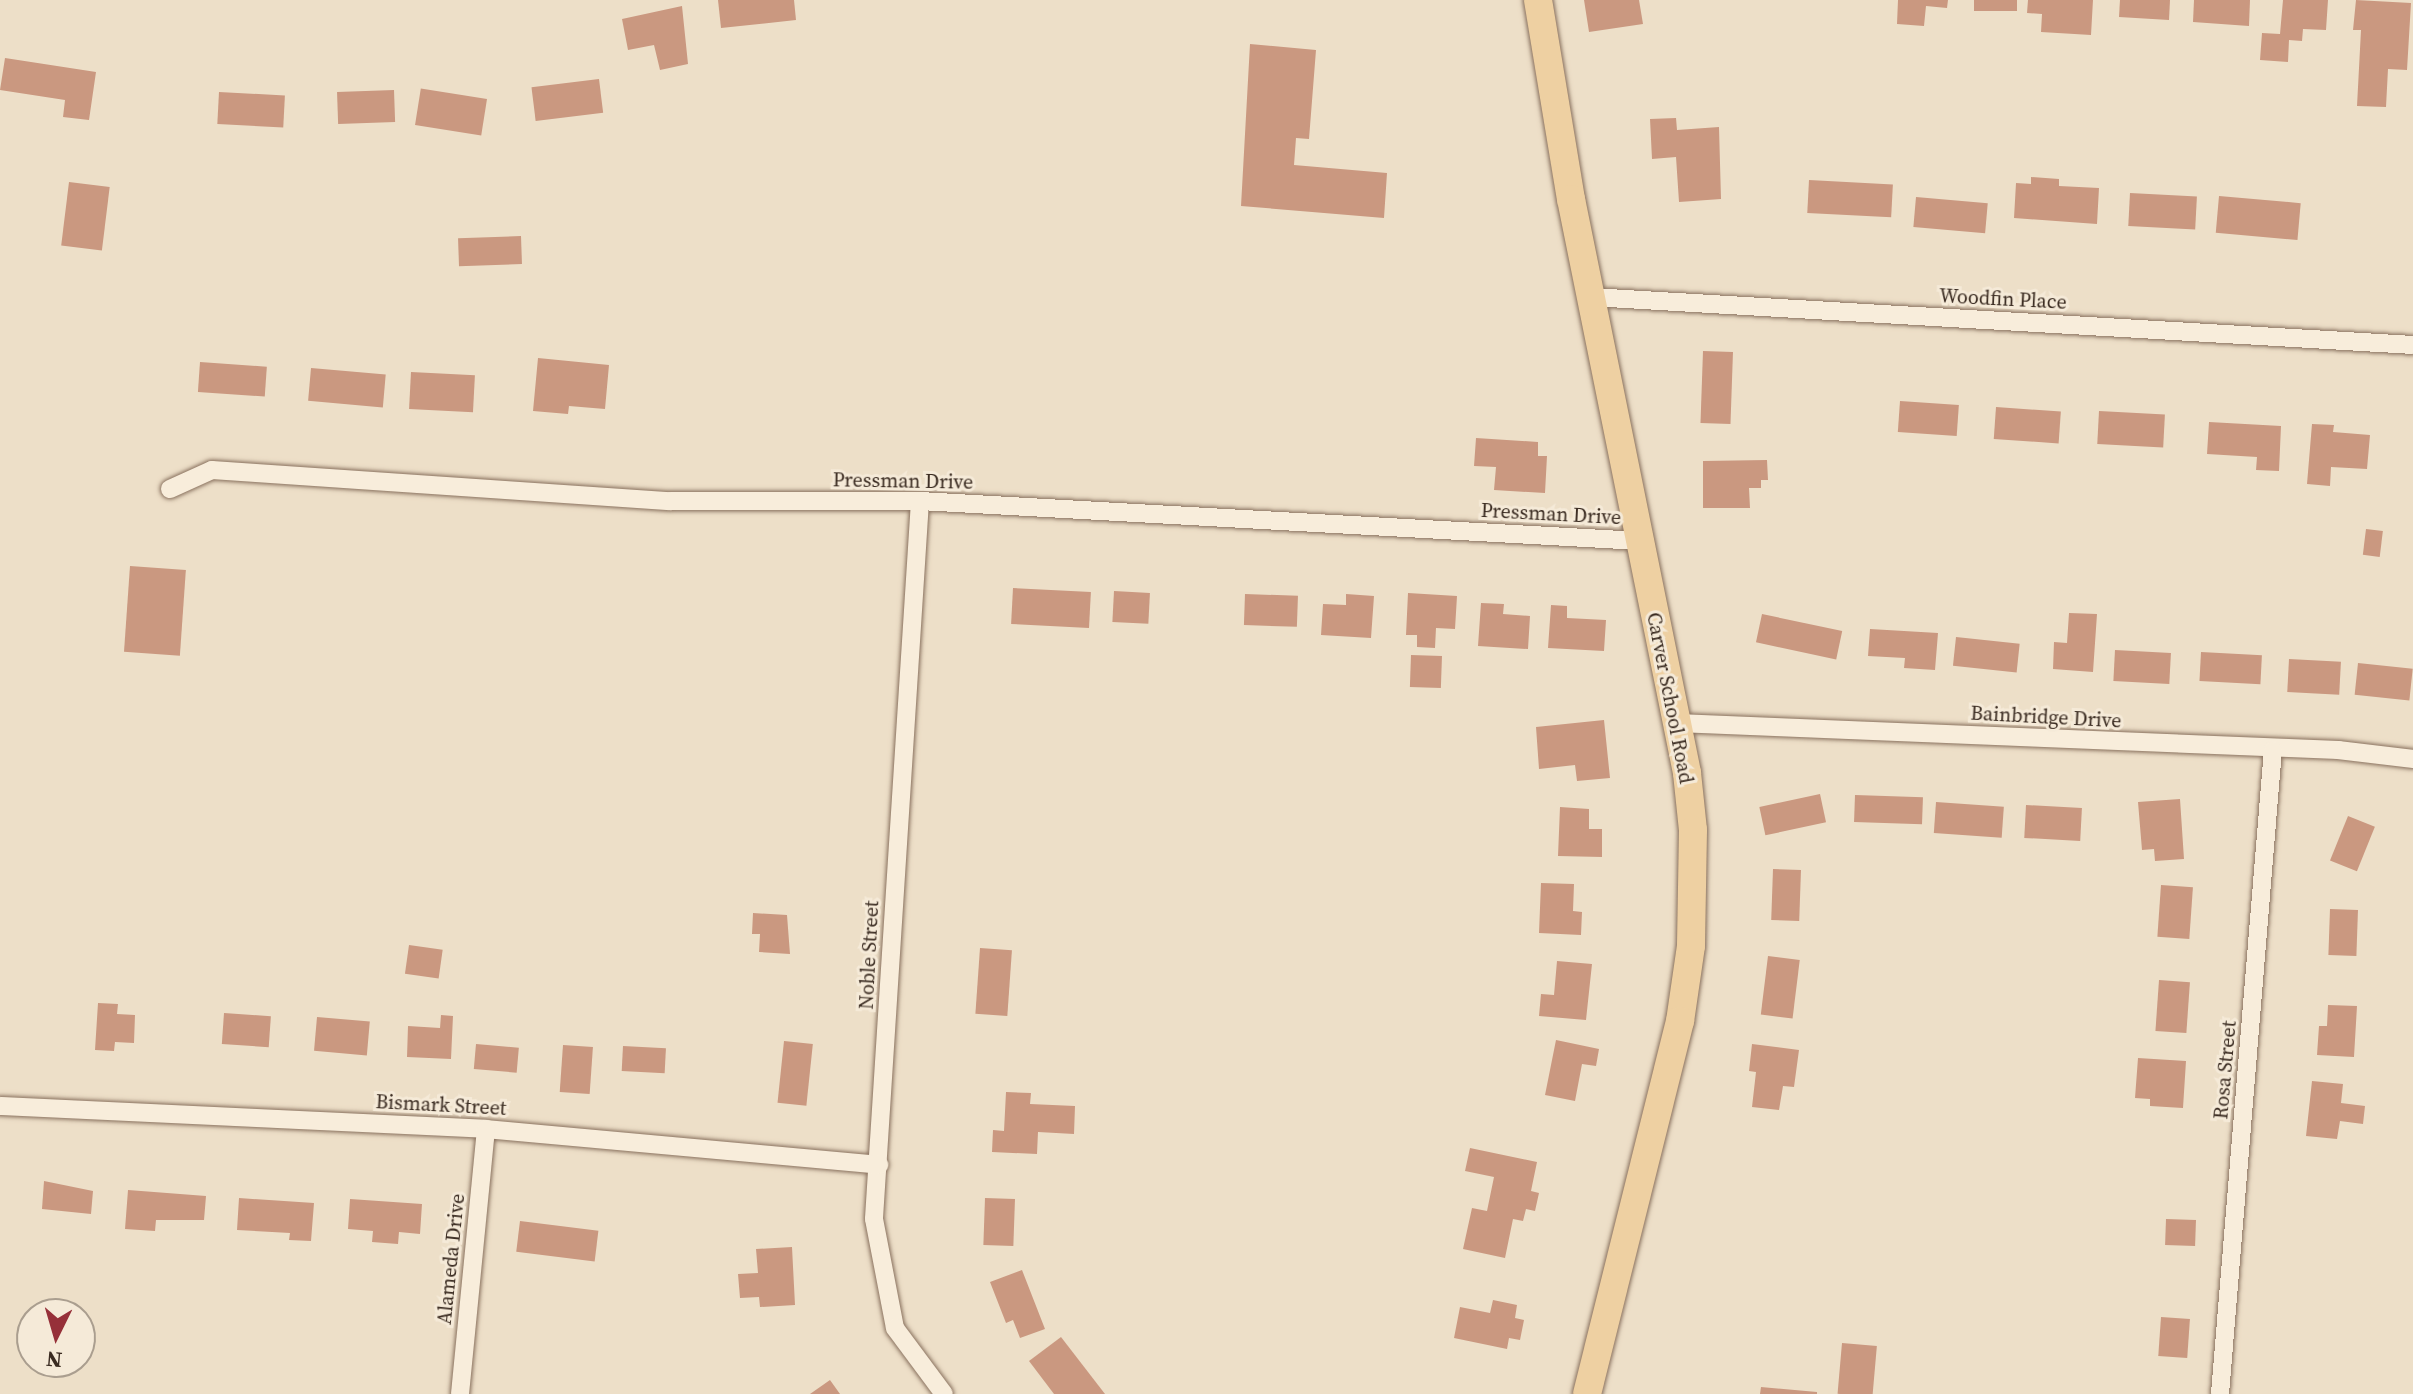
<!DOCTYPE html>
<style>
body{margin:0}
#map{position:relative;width:2413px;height:1394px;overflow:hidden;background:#eddfc8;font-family:"Source Serif 4",serif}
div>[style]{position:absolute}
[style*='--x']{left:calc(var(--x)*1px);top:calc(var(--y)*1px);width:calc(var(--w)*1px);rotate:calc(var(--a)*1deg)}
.building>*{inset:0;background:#ca9880;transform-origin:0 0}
.roads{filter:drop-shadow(0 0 2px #89715e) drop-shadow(0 0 2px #89715e)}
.minor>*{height:18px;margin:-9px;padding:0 9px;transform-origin:9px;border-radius:9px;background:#f8eddb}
.primary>*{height:28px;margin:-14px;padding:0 14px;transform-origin:14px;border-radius:14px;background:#eed0a2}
span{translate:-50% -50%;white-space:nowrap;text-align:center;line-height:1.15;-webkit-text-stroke:6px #f5ead8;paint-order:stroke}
.street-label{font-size:20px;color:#3a2b21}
.north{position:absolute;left:16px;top:1298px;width:80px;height:80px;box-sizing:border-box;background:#f5ead8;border:2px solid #aa9e8f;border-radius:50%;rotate:185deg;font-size:22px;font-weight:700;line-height:32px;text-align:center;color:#3a2b21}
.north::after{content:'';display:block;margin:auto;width:28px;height:36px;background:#963039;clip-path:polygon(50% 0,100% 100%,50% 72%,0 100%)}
</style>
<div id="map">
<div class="building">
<div style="clip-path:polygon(718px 0,794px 0,796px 20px,721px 28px)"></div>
<div style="clip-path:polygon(1584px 0,1639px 0,1643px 24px,1589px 32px)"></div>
<div style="clip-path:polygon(1898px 0,1948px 0,1947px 8px,1926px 6px,1924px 26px,1897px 24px)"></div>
<div style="left:1974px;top:0;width:43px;height:11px"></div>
<div style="clip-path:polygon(2028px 0,2093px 0,2091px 35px,2041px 32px,2042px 14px,2027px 13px)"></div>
<div style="clip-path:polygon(2120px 0,2170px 0,2169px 20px,2119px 17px)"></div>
<div style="clip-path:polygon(2194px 0,2250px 0,2249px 26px,2193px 22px)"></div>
<div style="clip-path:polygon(2283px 0,2328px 0,2326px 30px,2303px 29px,2302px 41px,2289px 40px,2288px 62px,2260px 60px,2262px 33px,2280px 34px)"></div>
<div style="clip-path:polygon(2356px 0,2411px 3px,2407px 70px,2388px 69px,2386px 107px,2357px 106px,2361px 30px,2353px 30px)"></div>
<div style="clip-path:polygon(682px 6px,688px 64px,660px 70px,654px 45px,628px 50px,622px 19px)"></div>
<div style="clip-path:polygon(1250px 44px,1316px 50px,1309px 139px,1296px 138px,1294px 165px,1387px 173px,1384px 218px,1241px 206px)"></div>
<div style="clip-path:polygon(5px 58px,96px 72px,89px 120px,63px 117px,65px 100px,0 90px)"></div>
<div style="left:599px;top:79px;width:34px;height:68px;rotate:83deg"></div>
<div style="left:394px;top:90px;width:32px;height:57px;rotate:88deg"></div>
<div style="left:219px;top:92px;width:66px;height:32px;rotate:3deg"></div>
<div style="left:487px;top:99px;width:37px;height:67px;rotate:99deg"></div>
<div style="clip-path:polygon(1676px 118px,1677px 130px,1719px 127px,1721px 199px,1679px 202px,1676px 157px,1652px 159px,1650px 119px)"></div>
<div style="clip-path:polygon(2031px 177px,2059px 179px,2059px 186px,2099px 188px,2097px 224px,2014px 218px,2016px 183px,2031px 184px)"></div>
<div style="left:1809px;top:180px;width:84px;height:33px;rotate:3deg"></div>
<div style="left:69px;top:182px;width:41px;height:64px;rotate:7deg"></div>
<div style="left:2130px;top:193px;width:67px;height:33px;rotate:3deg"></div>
<div style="left:2219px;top:196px;width:82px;height:37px;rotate:5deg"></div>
<div style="left:1916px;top:197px;width:72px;height:30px;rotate:5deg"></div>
<div style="left:521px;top:236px;width:28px;height:63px;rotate:88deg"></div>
<div style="left:1703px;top:351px;width:30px;height:72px;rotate:2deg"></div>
<div style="clip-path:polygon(538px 358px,609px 365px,605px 409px,569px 406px,568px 414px,533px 411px)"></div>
<div style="left:200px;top:362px;width:67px;height:30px;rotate:4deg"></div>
<div style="left:311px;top:368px;width:75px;height:33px;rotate:5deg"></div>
<div style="left:411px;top:372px;width:64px;height:37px;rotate:3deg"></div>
<div style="left:1900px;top:401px;width:59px;height:31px;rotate:4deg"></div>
<div style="left:1996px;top:407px;width:65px;height:32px;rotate:4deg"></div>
<div style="left:2099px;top:411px;width:66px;height:33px;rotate:3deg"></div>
<div style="clip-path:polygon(2209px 422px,2281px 426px,2279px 471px,2256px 470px,2257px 457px,2207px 454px)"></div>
<div style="clip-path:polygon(2312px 424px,2334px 425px,2333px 432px,2370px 435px,2367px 469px,2331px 467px,2330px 486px,2307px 484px)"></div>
<div style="clip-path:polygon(1476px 438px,1538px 442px,1538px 456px,1547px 456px,1545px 493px,1494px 490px,1496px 467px,1474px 466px)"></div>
<div style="clip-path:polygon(1767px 460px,1768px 480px,1761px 480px,1761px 488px,1749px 488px,1750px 508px,1703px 508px,1703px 461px)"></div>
<div style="left:2366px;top:529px;width:17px;height:26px;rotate:7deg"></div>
<div style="left:130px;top:566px;width:56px;height:86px;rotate:4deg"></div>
<div style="left:1013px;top:588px;width:78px;height:36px;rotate:3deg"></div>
<div style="left:1114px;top:591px;width:36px;height:31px;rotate:3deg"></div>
<div style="clip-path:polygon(1408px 593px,1457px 596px,1455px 629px,1436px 628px,1435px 648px,1417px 647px,1417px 635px,1406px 635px)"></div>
<div style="left:1245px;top:594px;width:53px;height:31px;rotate:2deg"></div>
<div style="clip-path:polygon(1346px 594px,1374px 596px,1371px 638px,1321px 635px,1323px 604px,1346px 605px)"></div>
<div style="clip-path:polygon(1481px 603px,1504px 604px,1503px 614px,1530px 616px,1528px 649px,1478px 646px)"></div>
<div style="clip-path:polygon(1551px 605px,1567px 606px,1567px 618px,1606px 620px,1604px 651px,1548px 648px)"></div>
<div style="clip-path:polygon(2069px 613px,2097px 614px,2093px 672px,2053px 669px,2054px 642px,2067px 643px)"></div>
<div style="left:1762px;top:614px;width:82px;height:29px;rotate:12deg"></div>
<div style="clip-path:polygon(1870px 629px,1938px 633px,1935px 670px,1904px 668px,1905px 658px,1868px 656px)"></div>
<div style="left:1956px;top:637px;width:64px;height:29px;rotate:6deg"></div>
<div style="left:2115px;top:650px;width:56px;height:31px;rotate:3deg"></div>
<div style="left:2201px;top:652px;width:61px;height:29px;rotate:3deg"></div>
<div style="left:1411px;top:655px;width:31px;height:32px;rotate:2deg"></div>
<div style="left:2289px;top:659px;width:52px;height:33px;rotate:3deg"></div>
<div style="left:2358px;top:663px;width:55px;height:32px;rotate:6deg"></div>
<div style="clip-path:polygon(1604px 720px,1610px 778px,1577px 781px,1575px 765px,1539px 769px,1536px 727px)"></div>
<div style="left:1820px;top:794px;width:29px;height:62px;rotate:78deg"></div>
<div style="left:1855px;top:795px;width:68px;height:27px;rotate:2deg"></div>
<div style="clip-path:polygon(2180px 799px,2184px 859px,2155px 861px,2154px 849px,2142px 850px,2138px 802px)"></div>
<div style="left:1936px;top:802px;width:68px;height:31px;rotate:4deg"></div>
<div style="left:2026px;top:805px;width:56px;height:33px;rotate:3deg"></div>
<div style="clip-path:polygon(1560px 807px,1589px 809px,1589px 829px,1602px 829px,1602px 857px,1558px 856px)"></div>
<div style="left:2348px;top:816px;width:29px;height:48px;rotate:22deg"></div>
<div style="left:1773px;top:869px;width:28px;height:51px;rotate:2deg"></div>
<div style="clip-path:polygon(1541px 883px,1574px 884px,1573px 911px,1582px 912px,1581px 935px,1539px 933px)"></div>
<div style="left:2161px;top:885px;width:32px;height:52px;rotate:4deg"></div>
<div style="left:2330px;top:909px;width:28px;height:46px;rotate:2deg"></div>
<div style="clip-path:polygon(753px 913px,787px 915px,790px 954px,759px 952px,760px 934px,752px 934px)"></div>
<div style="left:409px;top:945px;width:34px;height:29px;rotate:8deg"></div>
<div style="left:980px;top:948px;width:32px;height:66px;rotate:4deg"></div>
<div style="left:1768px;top:956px;width:32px;height:59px;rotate:7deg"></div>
<div style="clip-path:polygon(1557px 961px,1592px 964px,1586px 1020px,1539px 1016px,1541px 994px,1554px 995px)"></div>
<div style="left:2159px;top:980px;width:31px;height:51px;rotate:4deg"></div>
<div style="clip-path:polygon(98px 1003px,118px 1004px,117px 1014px,135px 1015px,134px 1043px,115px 1042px,114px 1051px,95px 1050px)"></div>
<div style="clip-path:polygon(2328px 1005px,2357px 1006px,2354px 1057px,2317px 1055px,2319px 1026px,2327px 1026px)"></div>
<div style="left:224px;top:1013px;width:47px;height:31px;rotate:4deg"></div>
<div style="clip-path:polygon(441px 1015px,453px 1016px,451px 1059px,407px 1057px,408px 1026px,440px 1028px)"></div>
<div style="left:317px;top:1017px;width:53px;height:34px;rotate:5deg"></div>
<div style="clip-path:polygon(1556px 1040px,1599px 1049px,1596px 1066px,1582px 1064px,1575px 1101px,1545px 1095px)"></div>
<div style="left:784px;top:1041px;width:29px;height:62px;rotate:6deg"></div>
<div style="left:476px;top:1044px;width:43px;height:25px;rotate:5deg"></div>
<div style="clip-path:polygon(1752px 1044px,1799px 1050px,1794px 1087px,1783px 1086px,1779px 1110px,1752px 1107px,1756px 1072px,1749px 1071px)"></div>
<div style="left:563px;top:1045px;width:30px;height:47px;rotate:4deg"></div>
<div style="left:623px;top:1046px;width:43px;height:25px;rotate:3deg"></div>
<div style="clip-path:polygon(2138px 1058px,2186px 1061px,2183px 1108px,2150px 1106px,2150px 1099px,2135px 1098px)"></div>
<div style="clip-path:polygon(2312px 1081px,2343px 1084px,2341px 1103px,2365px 1106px,2363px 1124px,2340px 1121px,2337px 1139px,2306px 1136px)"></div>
<div style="clip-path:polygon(1006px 1092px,1031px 1093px,1030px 1104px,1075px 1106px,1074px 1134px,1038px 1132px,1037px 1154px,992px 1152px,993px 1130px,1004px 1131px)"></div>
<div style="clip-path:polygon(1470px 1148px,1537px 1162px,1531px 1191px,1539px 1193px,1535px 1211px,1526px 1209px,1523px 1221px,1513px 1219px,1505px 1258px,1463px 1249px,1472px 1208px,1487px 1211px,1494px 1177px,1465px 1171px)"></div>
<div style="clip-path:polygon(44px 1181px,93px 1191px,91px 1214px,42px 1209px)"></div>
<div style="clip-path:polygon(128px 1190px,206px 1196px,204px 1220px,156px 1220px,155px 1231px,125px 1229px)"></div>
<div style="clip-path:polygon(239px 1198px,314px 1203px,311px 1241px,289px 1240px,290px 1233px,237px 1230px)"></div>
<div style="left:985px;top:1198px;width:30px;height:47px;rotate:2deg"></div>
<div style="clip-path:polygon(350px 1199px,422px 1204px,420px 1234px,399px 1232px,398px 1244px,372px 1242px,373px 1231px,348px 1229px)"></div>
<div style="left:2166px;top:1219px;width:30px;height:26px;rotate:2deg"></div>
<div style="left:520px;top:1221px;width:79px;height:31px;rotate:7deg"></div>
<div style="clip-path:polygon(792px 1247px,795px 1305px,760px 1307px,759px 1297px,740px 1298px,738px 1274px,758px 1273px,756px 1249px)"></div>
<div style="clip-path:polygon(1022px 1270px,1045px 1329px,1020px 1338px,1013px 1320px,1006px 1323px,990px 1282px)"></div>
<div style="clip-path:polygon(1493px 1300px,1517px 1305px,1515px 1318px,1524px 1320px,1520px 1340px,1509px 1338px,1507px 1349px,1454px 1338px,1460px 1307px,1490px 1313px)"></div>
<div style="left:2161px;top:1317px;width:29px;height:39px;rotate:4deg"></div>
<div style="clip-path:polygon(1061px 1337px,1105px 1394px,1054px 1394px,1029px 1361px)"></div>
<div style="left:1842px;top:1343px;width:35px;height:51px;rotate:5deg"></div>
<div style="clip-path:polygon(830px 1380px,840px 1394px,810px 1394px)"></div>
<div style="clip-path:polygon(1761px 1387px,1817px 1392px,1817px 1394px,1760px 1394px)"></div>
</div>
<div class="roads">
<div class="minor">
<div style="--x:1591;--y:297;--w:823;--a:3.34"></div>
<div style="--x:170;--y:489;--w:46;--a:-24.3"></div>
<div style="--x:212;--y:470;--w:460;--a:3.9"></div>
<div style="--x:671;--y:501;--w:249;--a:0"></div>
<div style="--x:920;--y:501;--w:720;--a:3.18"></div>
<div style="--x:920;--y:501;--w:719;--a:93.67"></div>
<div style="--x:874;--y:1219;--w:111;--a:79.1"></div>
<div style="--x:895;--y:1328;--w:82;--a:53.4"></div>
<div style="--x:1677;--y:723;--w:662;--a:2.34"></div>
<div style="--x:2338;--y:750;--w:76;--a:6.8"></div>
<div style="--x:0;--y:1106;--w:487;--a:2.7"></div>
<div style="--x:486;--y:1129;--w:395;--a:5.2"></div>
<div style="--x:460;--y:1394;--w:266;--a:-84.4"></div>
<div style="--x:2220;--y:1394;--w:646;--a:-85.3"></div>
</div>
<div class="primary">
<div style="--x:1538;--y:0;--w:202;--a:80.6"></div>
<div style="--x:1571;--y:199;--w:586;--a:78.57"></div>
<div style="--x:1687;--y:773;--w:57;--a:84"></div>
<div style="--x:1693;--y:830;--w:116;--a:91"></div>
<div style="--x:1691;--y:946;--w:76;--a:98.3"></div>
<div style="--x:1680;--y:1021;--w:384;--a:104"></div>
</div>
</div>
<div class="street-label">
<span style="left:2003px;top:299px;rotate:3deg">Woodfin Place</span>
<span style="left:903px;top:481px;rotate:1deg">Pressman Drive</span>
<span style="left:1551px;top:514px;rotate:3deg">Pressman Drive</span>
<span style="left:1670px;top:698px;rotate:79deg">Carver School Road</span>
<span style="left:2046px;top:717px;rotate:3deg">Bainbridge Drive</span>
<span style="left:869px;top:955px;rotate:-87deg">Noble Street</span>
<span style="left:2225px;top:1070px;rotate:-85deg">Rosa Street</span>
<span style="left:441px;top:1105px;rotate:3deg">Bismark Street</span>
<span style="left:451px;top:1259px;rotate:-84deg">Alameda Drive</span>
</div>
<div class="north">N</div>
</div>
